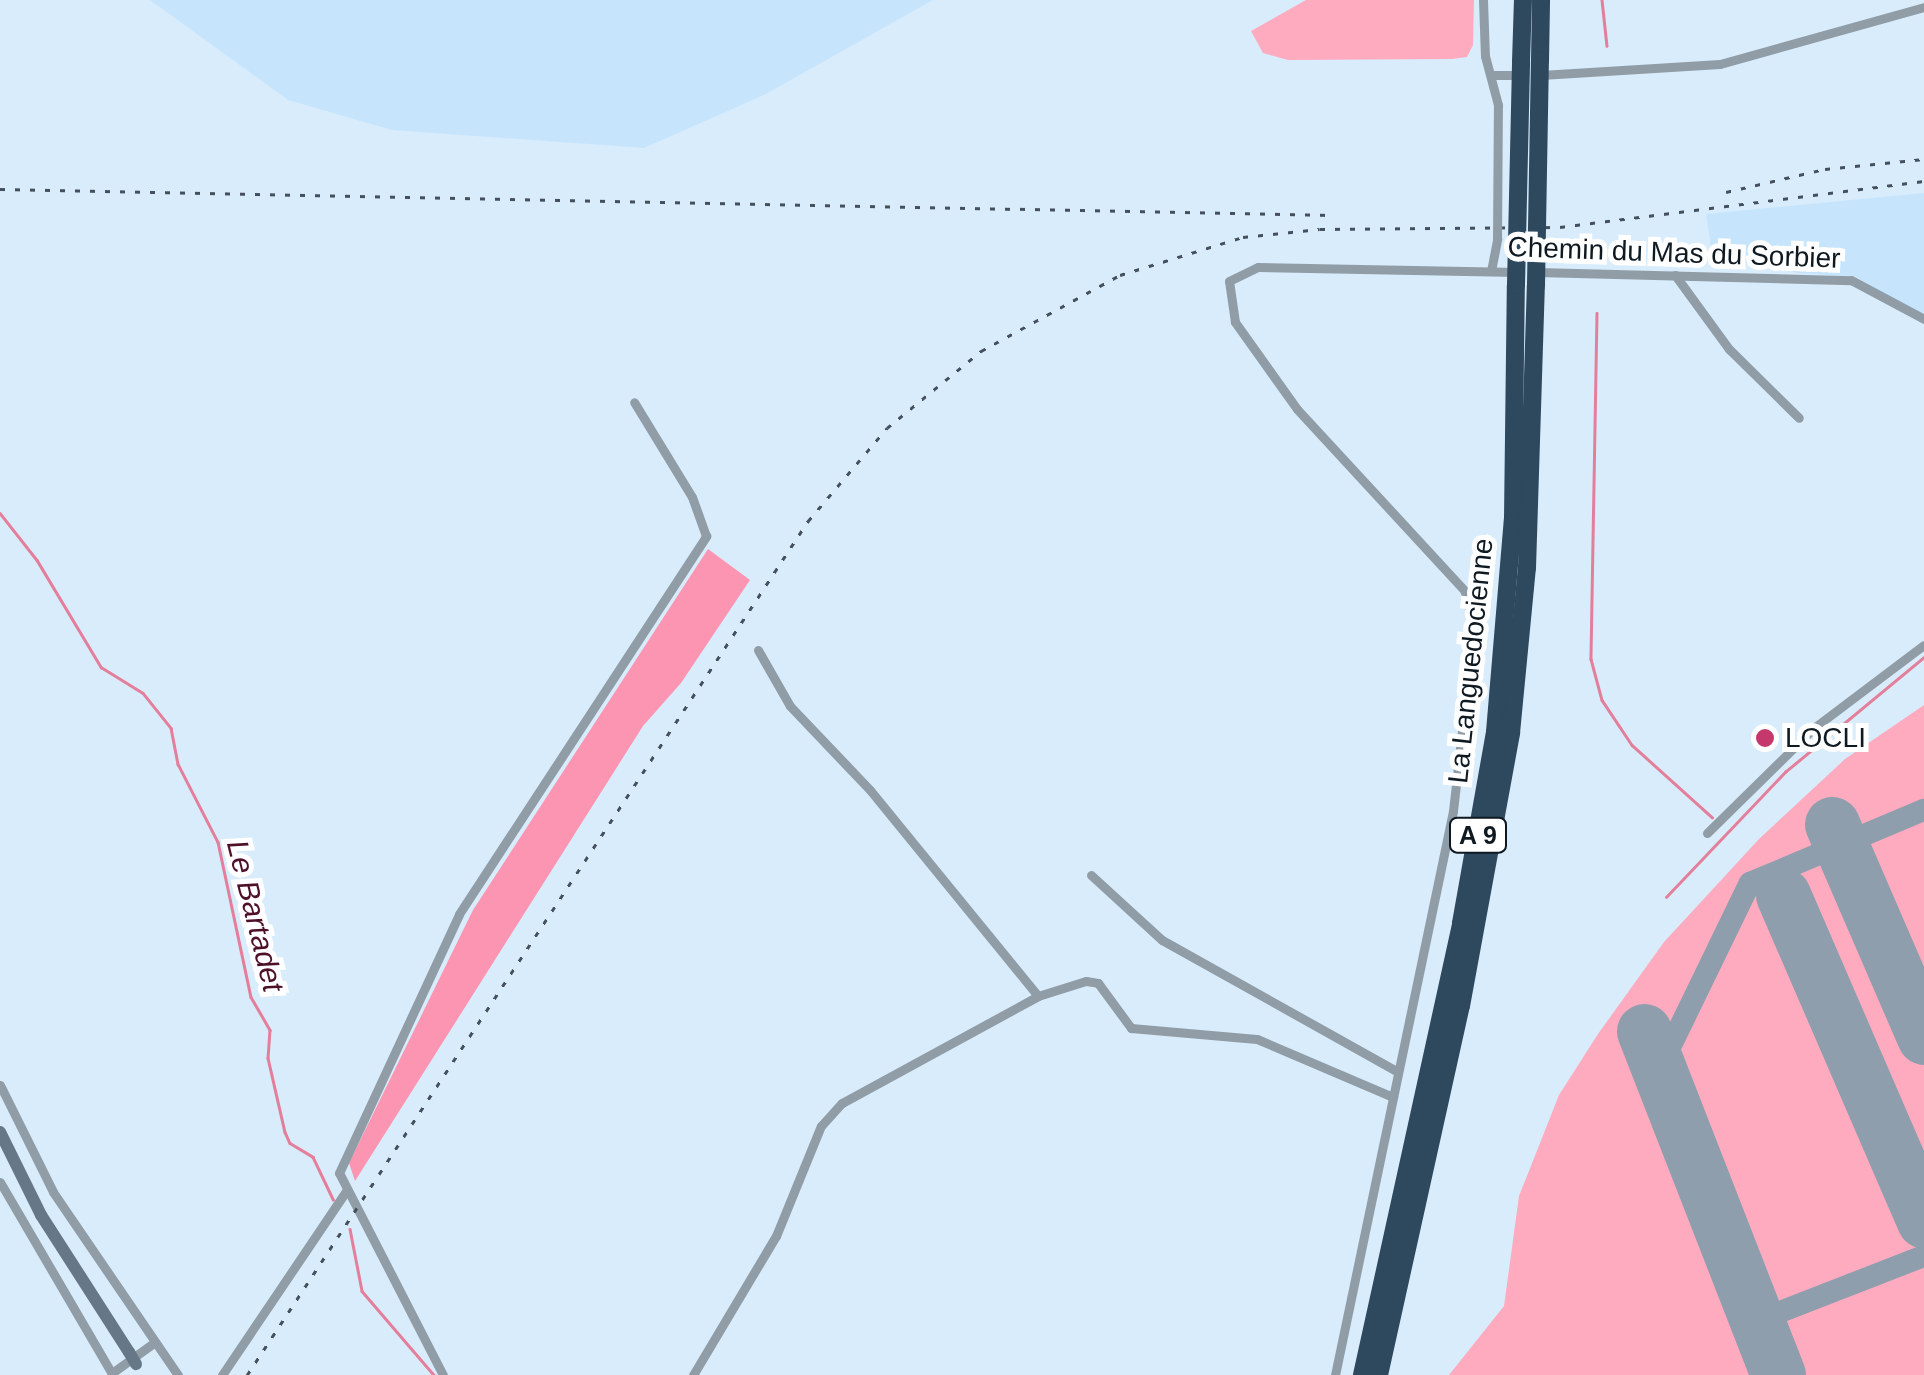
<!DOCTYPE html>
<style>
body{margin:0}
#map{position:relative;width:1924px;height:1375px;overflow:hidden;background:#d9ecfb;font-family:Arial,sans-serif}
div>[style]{position:absolute}
[style*='--x']{left:calc(var(--x)*1px);top:calc(var(--y)*1px);width:calc(var(--w)*1px);rotate:calc(var(--a)*1deg)}
.built>*{inset:0;background:#c6e5fd}
.green>*{inset:0;background:#feabc0}
.forest>*{inset:0;background:#fb95b1}
.stream>*{height:2.5px;margin:-1.25px;padding:0 1.25px;transform-origin:1.25px;border-radius:1.25px;background:#e37f9b}
.taxiway>*{height:22px;margin:-11px;padding:0 11px;transform-origin:11px;border-radius:11px;background:#8e9eac}
.runway>*{height:55px;margin:-27.5px;padding:0 27.5px;transform-origin:27.5px;border-radius:27.5px;background:#8e9eac}
.street>*{height:9px;margin:-4.5px;padding:0 4.5px;transform-origin:4.5px;border-radius:4.5px;background:#909da7}
.secondary>*{height:12px;margin:-6px;padding:0 6px;transform-origin:6px;border-radius:6px;background:#667887}
.highway>*{height:18px;margin:-9px;padding:0 9px;transform-origin:9px;border-radius:9px;background:#2e485d}
.rail>*{height:2.5px;margin-top:-1.25px;transform-origin:0;background:repeating-linear-gradient(90deg,#44515c 0 5px,transparent 0 15px)}
.street-bridge>*{height:9px;margin:-4.5px;padding:0 4.5px;transform-origin:4.5px;border-radius:4.5px;background:#909da7}
.secondary-bridge>*{height:12px;margin:-6px;padding:0 6px;transform-origin:6px;border-radius:6px;background:#667887}
.highway-bridge>*{height:18px;margin:-9px;padding:0 9px;transform-origin:9px;border-radius:9px;background:#2e485d}
.dots>*{width:28px;height:28px;translate:-50% -50%;box-sizing:border-box;border:5px solid #fff;border-radius:50%}
span{translate:-50% -50%;white-space:nowrap;text-align:center;line-height:1.15;-webkit-text-stroke:10px #fff;paint-order:stroke}
.shield-label span{padding:2px 8px;background:#fff;border:2px solid;border-radius:8px;-webkit-text-stroke-width:0}
.shield-label{font-size:25px;color:#0e1922;font-weight:700}
.street-label{font-size:28px;color:#0e1922}
.poi-label{font-size:28px;color:#0e1922}
.left{translate:0 -50%;text-align:left}
.water-label{font-size:30px;color:#4e1027;font-style:italic}
</style>
<div id="map">
<div class="built">
<div style="clip-path:polygon(150px 0,933px 0,766px 94px,644px 148px,392px 130px,288px 100px)"></div>
<div style="clip-path:polygon(1924px 193px,1924px 316px,1855px 277px,1797px 273px,1711px 246px,1706px 214px)"></div>
</div>
<div class="green">
<div style="clip-path:polygon(1306px 0,1474px 0,1473px 45px,1467px 57px,1452px 59px,1288px 60px,1263px 53px,1251px 31px)"></div>
<div style="clip-path:polygon(1924px 705px,1924px 1375px,1449px 1375px,1504px 1306px,1519px 1196px,1559px 1095px,1598px 1034px,1664px 942px,1759px 839px,1845px 759px)"></div>
</div>
<div class="forest">
<div style="clip-path:polygon(708px 549px,750px 580px,681px 683px,643px 726px,355px 1181px,349px 1163px,473px 910px)"></div>
</div>
<div class="stream">
<div style="--x:1602;--y:0;--w:46;--a:83.8"></div>
<div style="--x:1597;--y:313;--w:346;--a:91"></div>
<div style="--x:1591;--y:659;--w:42;--a:75"></div>
<div style="--x:1602;--y:700;--w:54;--a:56.3"></div>
<div style="--x:1632;--y:745;--w:108;--a:42"></div>
<div style="--x:0;--y:513;--w:60;--a:51.8"></div>
<div style="--x:37;--y:560;--w:125;--a:59.1"></div>
<div style="--x:101;--y:667;--w:49;--a:31.8"></div>
<div style="--x:143;--y:693;--w:45;--a:51.3"></div>
<div style="--x:171;--y:728;--w:37;--a:79"></div>
<div style="--x:178;--y:764;--w:88;--a:62.9"></div>
<div style="--x:218;--y:842;--w:158;--a:78"></div>
<div style="--x:251;--y:997;--w:38;--a:60"></div>
<div style="--x:270;--y:1030;--w:28;--a:94"></div>
<div style="--x:268;--y:1058;--w:76;--a:77.1"></div>
<div style="--x:285;--y:1132;--w:12;--a:66"></div>
<div style="--x:290;--y:1143;--w:27;--a:31"></div>
<div style="--x:313;--y:1157;--w:47;--a:64.5"></div>
<div style="--x:1666;--y:897;--w:173;--a:-46.4"></div>
<div style="--x:1785;--y:772;--w:180;--a:-39.6"></div>
<div style="--x:350;--y:1229;--w:63;--a:79"></div>
<div style="--x:362;--y:1291;--w:111;--a:49.4"></div>
</div>
<div class="taxiway">
<div style="--x:1659;--y:1070;--w:208;--a:-64.1"></div>
<div style="--x:1750;--y:883;--w:189;--a:-22.8"></div>
<div style="--x:1757;--y:1321;--w:179;--a:-21.3"></div>
</div>
<div class="runway">
<div style="--x:1832;--y:824;--w:232;--a:66.6"></div>
<div style="--x:1783;--y:895;--w:355;--a:66.6"></div>
<div style="--x:1644;--y:1031;--w:369;--a:68.7"></div>
</div>
<div class="street">
<div style="--x:1483;--y:0;--w:56;--a:88"></div>
<div style="--x:1485;--y:56;--w:51;--a:75.1"></div>
<div style="--x:1493;--y:75;--w:27;--a:0"></div>
<div style="--x:1541;--y:75;--w:179;--a:-3.5"></div>
<div style="--x:1720;--y:64;--w:212;--a:-15.6"></div>
<div style="--x:1491;--y:271;--w:33;--a:-79"></div>
<div style="--x:1537;--y:272;--w:314;--a:1.5"></div>
<div style="--x:1851;--y:280;--w:83;--a:28.1"></div>
<div style="--x:1675;--y:275;--w:92;--a:53.9"></div>
<div style="--x:1729;--y:349;--w:98;--a:44.6"></div>
<div style="--x:758;--y:650;--w:64;--a:60.3"></div>
<div style="--x:790;--y:706;--w:116;--a:46.4"></div>
<div style="--x:870;--y:790;--w:266;--a:50.8"></div>
<div style="--x:1707;--y:833;--w:151;--a:-44.5"></div>
<div style="--x:1815;--y:727;--w:136;--a:-37"></div>
<div style="--x:1091;--y:875;--w:96;--a:42.5"></div>
<div style="--x:1162;--y:940;--w:270;--a:29.2"></div>
<div style="--x:0;--y:1085;--w:119;--a:63.6"></div>
<div style="--x:53;--y:1192;--w:222;--a:55.7"></div>
<div style="--x:0;--y:1182;--w:224;--a:59.7"></div>
<div style="--x:112;--y:1373;--w:53;--a:-35.8"></div>
<div style="--x:222;--y:1375;--w:223;--a:-56"></div>
<div style="--x:443;--y:1375;--w:227;--a:-117.2"></div>
<div style="--x:339;--y:1173;--w:285;--a:-65.1"></div>
<div style="--x:459;--y:914;--w:452;--a:-56.8"></div>
<div style="--x:706;--y:536;--w:41;--a:-109.7"></div>
<div style="--x:692;--y:497;--w:111;--a:-121.4"></div>
<div style="--x:693;--y:1375;--w:162;--a:-59.2"></div>
<div style="--x:776;--y:1236;--w:119;--a:-67.8"></div>
<div style="--x:821;--y:1126;--w:31;--a:-48"></div>
<div style="--x:842;--y:1103;--w:223;--a:-28.6"></div>
<div style="--x:1038;--y:996;--w:50;--a:-17.4"></div>
<div style="--x:1086;--y:981;--w:12;--a:9"></div>
<div style="--x:1098;--y:983;--w:56;--a:53.7"></div>
<div style="--x:1131;--y:1028;--w:126;--a:5"></div>
<div style="--x:1257;--y:1039;--w:148;--a:23.1"></div>
<div style="--x:1335;--y:1375;--w:576;--a:-78.18"></div>
<div style="--x:1453;--y:811;--w:188;--a:-83.6"></div>
<div style="--x:1474;--y:624;--w:35;--a:-106"></div>
<div style="--x:1464;--y:590;--w:246;--a:-132.7"></div>
<div style="--x:1297;--y:409;--w:107;--a:-125.5"></div>
<div style="--x:1235;--y:322;--w:41;--a:-98.3"></div>
<div style="--x:1229;--y:281;--w:32;--a:-26"></div>
<div style="--x:1258;--y:267;--w:259;--a:1.1"></div>
</div>
<div class="secondary">
<div style="--x:0;--y:1132;--w:93;--a:63.7"></div>
<div style="--x:41;--y:1215;--w:163;--a:57.3"></div>
</div>
<div class="highway">
<div style="--x:1540;--y:60;--w:60;--a:-89"></div>
<div style="--x:1521;--y:62;--w:62;--a:-88.2"></div>
<div style="--x:1362;--y:1375;--w:463;--a:-77.6"></div>
<div style="--x:1461;--y:923;--w:194;--a:-79.9"></div>
<div style="--x:1495;--y:732;--w:215;--a:-85.2"></div>
<div style="--x:1513;--y:518;--w:233;--a:-89.3"></div>
<div style="--x:1379;--y:1375;--w:378;--a:-77.5"></div>
<div style="--x:1461;--y:1006;--w:278;--a:-79.6"></div>
<div style="--x:1511;--y:733;--w:166;--a:-84.5"></div>
<div style="--x:1527;--y:568;--w:283;--a:-88.2"></div>
</div>
<div class="rail">
<div style="--x:0;--y:189;--w:1332;--a:1.12"></div>
<div style="--x:1726;--y:192;--w:102;--a:-13.1"></div>
<div style="--x:1825;--y:169;--w:100;--a:-5.8"></div>
<div style="--x:247;--y:1375;--w:1022;--a:-56.7"></div>
<div style="--x:808;--y:521;--w:122;--a:-49.7"></div>
<div style="--x:887;--y:428;--w:122;--a:-39.3"></div>
<div style="--x:981;--y:351;--w:158;--a:-28.7"></div>
<div style="--x:1120;--y:275;--w:129;--a:-17.2"></div>
<div style="--x:1243;--y:237;--w:77;--a:-5.9"></div>
<div style="--x:1320;--y:229;--w:240;--a:-0.5"></div>
<div style="--x:1560;--y:227;--w:367;--a:-7.2"></div>
</div>
<div class="street-bridge">
<div style="--x:1497;--y:239;--w:134;--a:-89.6"></div>
</div>
<div class="secondary-bridge">
<div style="--x:129;--y:1352;--w:14;--a:60"></div>
</div>
<div class="highway-bridge">
<div style="--x:1516;--y:285;--w:223;--a:-88.7"></div>
<div style="--x:1536;--y:285;--w:225;--a:-89"></div>
</div>
<div class="dots">
<div style="left:1765px;top:738px;background:#c4386b"></div>
</div>
<div class="shield-label">
<span style="left:1478px;top:835px">A 9</span>
</div>
<div class="street-label">
<span style="left:1674px;top:253px;rotate:2deg">Chemin du Mas du Sorbier</span>
<span style="left:1471px;top:661px;rotate:-84deg">La Languedocienne</span>
</div>
<div class="poi-label">
<span class="left" style="left:1785px;top:738px">LOCLI</span>
</div>
<div class="water-label">
<span style="left:255px;top:916px;rotate:76deg">Le Bartadet</span>
</div>
</div>
